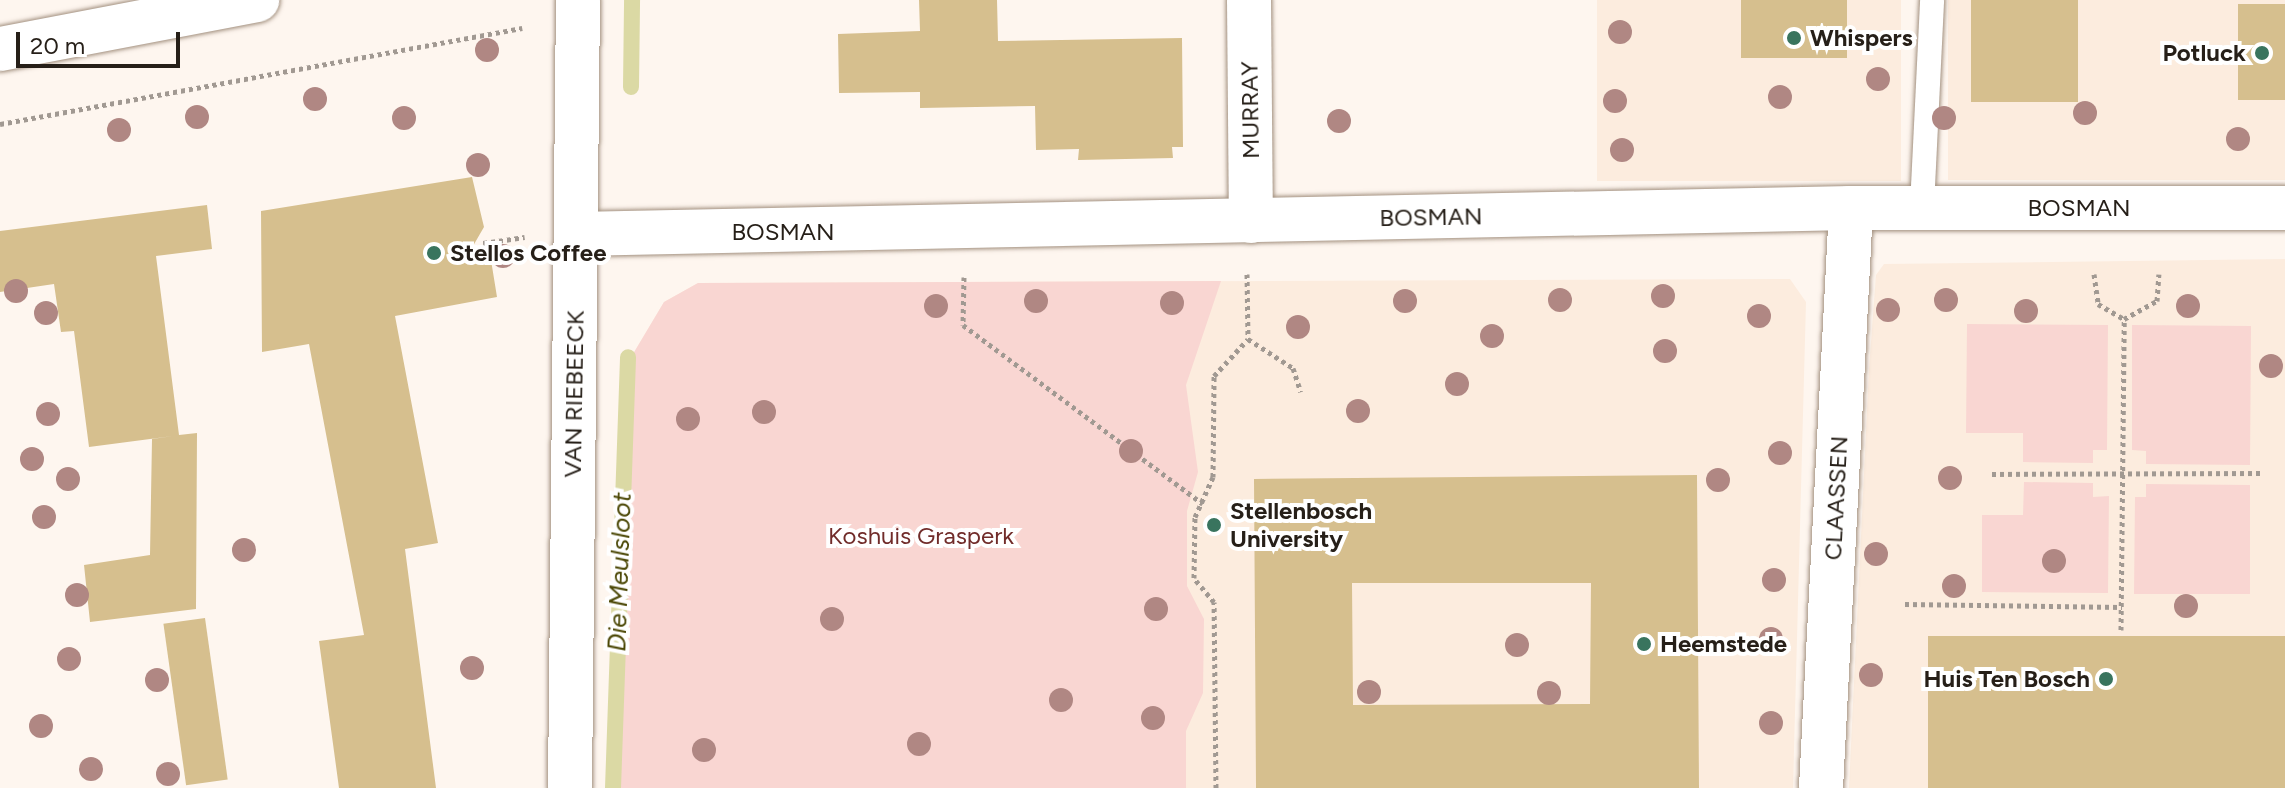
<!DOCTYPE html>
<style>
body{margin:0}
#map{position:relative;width:2285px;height:788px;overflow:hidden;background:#fef6ef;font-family:Figtree,sans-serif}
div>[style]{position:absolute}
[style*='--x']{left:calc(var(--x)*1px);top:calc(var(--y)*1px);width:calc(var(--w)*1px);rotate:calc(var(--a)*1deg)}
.built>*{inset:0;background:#fcecde;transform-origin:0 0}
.green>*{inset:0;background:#f9d6d2}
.stream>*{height:16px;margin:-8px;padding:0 8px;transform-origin:8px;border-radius:8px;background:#dbd9a4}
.building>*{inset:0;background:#d6bf8e;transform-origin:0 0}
.path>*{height:5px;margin-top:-2.5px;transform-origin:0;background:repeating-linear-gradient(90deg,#a19992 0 4px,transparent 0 8px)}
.roads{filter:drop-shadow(0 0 2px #a39180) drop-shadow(0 0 2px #a39180)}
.lane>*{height:24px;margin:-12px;padding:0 12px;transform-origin:12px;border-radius:12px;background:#fff}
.street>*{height:44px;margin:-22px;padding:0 22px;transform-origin:22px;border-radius:22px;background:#fff}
.secondary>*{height:44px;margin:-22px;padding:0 22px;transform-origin:22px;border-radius:22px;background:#fff}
.trees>*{width:24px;height:24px;margin:-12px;border-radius:50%;background:#b08783}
.dots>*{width:22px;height:22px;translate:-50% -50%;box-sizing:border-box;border:4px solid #fff;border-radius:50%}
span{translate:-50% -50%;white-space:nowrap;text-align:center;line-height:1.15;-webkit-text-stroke:8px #fff;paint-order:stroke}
.poi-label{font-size:24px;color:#261f18;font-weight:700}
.left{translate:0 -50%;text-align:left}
.right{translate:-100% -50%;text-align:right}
.street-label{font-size:24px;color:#261f18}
.park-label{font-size:24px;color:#712c2a}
.water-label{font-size:26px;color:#4b4705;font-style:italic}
.scale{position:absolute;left:16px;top:32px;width:164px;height:36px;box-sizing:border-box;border:4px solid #261f18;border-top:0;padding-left:10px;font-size:24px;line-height:28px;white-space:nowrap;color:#261f18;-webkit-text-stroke:6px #fff;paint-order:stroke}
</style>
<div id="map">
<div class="built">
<div style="left:1597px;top:0;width:304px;height:181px"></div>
<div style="left:1948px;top:0;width:337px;height:180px"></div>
<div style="clip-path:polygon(2285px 259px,2285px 788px,1849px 788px,1869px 369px,1876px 275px,1884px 264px)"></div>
<div style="clip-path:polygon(1790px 279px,1806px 302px,1793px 788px,619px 788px,633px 354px,664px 302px,698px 283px)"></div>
</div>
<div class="green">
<div style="clip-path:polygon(1221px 281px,1186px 385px,1198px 472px,1187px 511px,1187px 586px,1204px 619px,1203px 693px,1186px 731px,1186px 788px,619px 788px,633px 354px,664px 302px,698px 283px)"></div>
<div style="clip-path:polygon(1967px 324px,2108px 325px,2107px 450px,2093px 450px,2093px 463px,2023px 462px,2023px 433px,1966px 433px)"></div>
<div style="clip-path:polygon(2132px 325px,2251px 326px,2250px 465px,2146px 464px,2146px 451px,2132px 450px)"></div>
<div style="clip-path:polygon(2024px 482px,2093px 483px,2093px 497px,2109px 496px,2108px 593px,1982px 592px,1982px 515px,2023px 515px)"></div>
<div style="clip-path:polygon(2146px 484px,2250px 485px,2250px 594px,2134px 594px,2135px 497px,2146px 497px)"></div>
</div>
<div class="stream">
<div style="--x:631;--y:87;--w:87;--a:-89.3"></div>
<div style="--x:613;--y:788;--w:431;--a:-88"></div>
</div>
<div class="building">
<div style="clip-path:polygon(919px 0,997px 0,998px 41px,1182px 38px,1183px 147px,1172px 147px,1173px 158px,1078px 160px,1079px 149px,1036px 150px,1035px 106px,920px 108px,920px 92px,839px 93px,838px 34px,920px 31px)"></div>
<div style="left:1741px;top:0;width:106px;height:58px"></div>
<div style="left:1971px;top:0;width:107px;height:102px"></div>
<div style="left:2285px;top:4px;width:96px;height:47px;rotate:90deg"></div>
<div style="clip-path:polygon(472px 177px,484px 227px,473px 246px,491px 260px,497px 297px,395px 316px,438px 543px,405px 549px,436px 788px,339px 788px,319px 641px,364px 635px,309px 344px,262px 352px,261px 211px)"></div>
<div style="clip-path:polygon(207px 205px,212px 249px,156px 256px,179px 435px,197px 433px,196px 609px,90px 622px,84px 565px,150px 555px,152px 439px,173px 436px,89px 447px,74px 331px,61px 332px,54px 284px,0 292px,0 231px)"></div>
<div style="clip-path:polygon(evenodd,1697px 475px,1699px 788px,1256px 788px,1254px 479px,1697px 475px,1352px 583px,1591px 583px,1590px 704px,1353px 705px,1352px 583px)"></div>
<div style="left:205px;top:618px;width:163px;height:42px;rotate:82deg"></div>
<div style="left:1928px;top:636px;width:357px;height:152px"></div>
</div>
<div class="path">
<div style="--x:0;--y:124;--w:531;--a:-10.42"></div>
<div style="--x:483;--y:243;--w:42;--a:-8.1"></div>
<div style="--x:1247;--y:274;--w:65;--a:89.1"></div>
<div style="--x:2094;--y:274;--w:30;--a:82"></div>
<div style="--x:2098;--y:304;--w:30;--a:30"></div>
<div style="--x:2124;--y:319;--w:38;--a:-29"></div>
<div style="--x:2157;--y:301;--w:27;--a:-86"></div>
<div style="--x:964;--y:277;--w:48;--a:91.2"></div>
<div style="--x:963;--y:325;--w:299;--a:36.7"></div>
<div style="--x:1992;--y:474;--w:272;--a:-0.2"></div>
<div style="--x:1905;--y:604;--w:217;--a:0.8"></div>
<div style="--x:2121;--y:630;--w:311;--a:-89.4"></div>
<div style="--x:1216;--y:788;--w:186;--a:-90.6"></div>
<div style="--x:1214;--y:602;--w:31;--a:-130"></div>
<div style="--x:1194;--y:578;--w:61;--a:-89.1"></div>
<div style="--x:1195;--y:517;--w:44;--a:-65.8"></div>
<div style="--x:1213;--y:477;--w:101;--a:-89.4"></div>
<div style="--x:1214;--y:376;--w:50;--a:-47.4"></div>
<div style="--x:1248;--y:339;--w:54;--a:32.8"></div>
<div style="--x:1293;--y:368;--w:25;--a:72"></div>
</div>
<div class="roads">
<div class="lane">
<div style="--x:1922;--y:207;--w:207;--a:-87.2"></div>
</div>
<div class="street">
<div style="--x:1249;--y:0;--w:221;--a:89.5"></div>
<div style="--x:0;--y:49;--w:262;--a:-10.8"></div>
<div style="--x:576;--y:234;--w:1275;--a:-1.17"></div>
<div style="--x:1851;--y:208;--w:434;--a:0"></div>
<div style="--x:1821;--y:788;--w:581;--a:-87.04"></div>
</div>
<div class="secondary">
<div style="--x:570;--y:788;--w:788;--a:-89.42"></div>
</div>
</div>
<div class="trees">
<div style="left:1620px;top:32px"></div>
<div style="left:487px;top:50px"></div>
<div style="left:1878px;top:79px"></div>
<div style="left:1780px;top:97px"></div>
<div style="left:315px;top:99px"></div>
<div style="left:1615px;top:101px"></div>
<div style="left:2085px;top:113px"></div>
<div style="left:197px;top:117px"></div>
<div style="left:404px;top:118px"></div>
<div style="left:1944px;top:118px"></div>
<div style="left:1339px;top:121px"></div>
<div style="left:119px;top:130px"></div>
<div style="left:2238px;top:139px"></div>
<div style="left:1622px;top:150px"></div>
<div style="left:478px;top:165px"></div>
<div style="left:503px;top:256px"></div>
<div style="left:16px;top:291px"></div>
<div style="left:1663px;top:296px"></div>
<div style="left:1560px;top:300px"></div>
<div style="left:1946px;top:300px"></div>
<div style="left:1036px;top:301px"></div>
<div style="left:1405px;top:301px"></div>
<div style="left:1172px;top:303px"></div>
<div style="left:936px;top:306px"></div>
<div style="left:2188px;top:306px"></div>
<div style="left:1888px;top:310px"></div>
<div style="left:2026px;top:311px"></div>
<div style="left:46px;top:313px"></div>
<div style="left:1759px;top:316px"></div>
<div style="left:1298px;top:327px"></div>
<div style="left:1492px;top:336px"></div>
<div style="left:1665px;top:351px"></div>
<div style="left:2271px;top:366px"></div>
<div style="left:1457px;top:384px"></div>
<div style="left:1358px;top:411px"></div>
<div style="left:764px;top:412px"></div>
<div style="left:48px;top:414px"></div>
<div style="left:688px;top:419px"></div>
<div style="left:1131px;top:451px"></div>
<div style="left:1780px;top:453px"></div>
<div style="left:32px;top:459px"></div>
<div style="left:1950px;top:478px"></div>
<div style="left:68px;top:479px"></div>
<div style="left:1718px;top:480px"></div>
<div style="left:44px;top:517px"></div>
<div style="left:244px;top:550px"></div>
<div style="left:1876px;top:554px"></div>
<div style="left:2054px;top:561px"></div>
<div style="left:1774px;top:580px"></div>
<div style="left:1954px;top:586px"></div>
<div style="left:77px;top:595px"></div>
<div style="left:2186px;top:606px"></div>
<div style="left:1156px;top:609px"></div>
<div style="left:832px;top:619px"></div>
<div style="left:1771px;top:639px"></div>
<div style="left:1517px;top:645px"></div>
<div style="left:69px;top:659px"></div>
<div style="left:472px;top:668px"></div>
<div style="left:1871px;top:675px"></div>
<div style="left:157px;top:680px"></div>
<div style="left:1369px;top:692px"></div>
<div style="left:1549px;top:693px"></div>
<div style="left:1061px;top:700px"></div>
<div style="left:1153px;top:718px"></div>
<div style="left:1771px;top:723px"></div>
<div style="left:41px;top:726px"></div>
<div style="left:919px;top:744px"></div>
<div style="left:704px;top:750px"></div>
<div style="left:91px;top:769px"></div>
<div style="left:168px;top:774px"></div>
</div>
<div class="dots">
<div style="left:1794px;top:38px;background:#39745e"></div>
<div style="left:2262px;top:53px;background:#39745e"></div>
<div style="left:434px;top:253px;background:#39745e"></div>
<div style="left:1214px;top:525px;background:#39745e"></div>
<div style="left:1644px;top:644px;background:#39745e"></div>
<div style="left:2106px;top:679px;background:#39745e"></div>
</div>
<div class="poi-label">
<span class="left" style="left:1810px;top:38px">Whispers</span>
<span class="right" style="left:2246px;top:53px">Potluck</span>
<span class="left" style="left:450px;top:253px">Stellos Coffee</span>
<span class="left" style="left:1230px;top:525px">Stellenbosch<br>University</span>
<span class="left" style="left:1660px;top:644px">Heemstede</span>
<span class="right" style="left:2090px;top:679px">Huis Ten Bosch</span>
</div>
<div class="street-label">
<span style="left:1250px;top:110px;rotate:-91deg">MURRAY</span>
<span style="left:2079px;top:208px">BOSMAN</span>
<span style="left:1431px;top:217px;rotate:-1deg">BOSMAN</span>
<span style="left:783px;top:232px">BOSMAN</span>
<span style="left:574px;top:394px;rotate:-89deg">VAN RIEBEECK</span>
<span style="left:1836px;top:498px;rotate:-87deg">CLAASSEN</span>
</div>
<div class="park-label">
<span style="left:921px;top:536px">Koshuis Grasperk</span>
</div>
<div class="water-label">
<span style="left:620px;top:572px;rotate:-88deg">Die Meulsloot</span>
</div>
<div class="scale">20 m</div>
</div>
